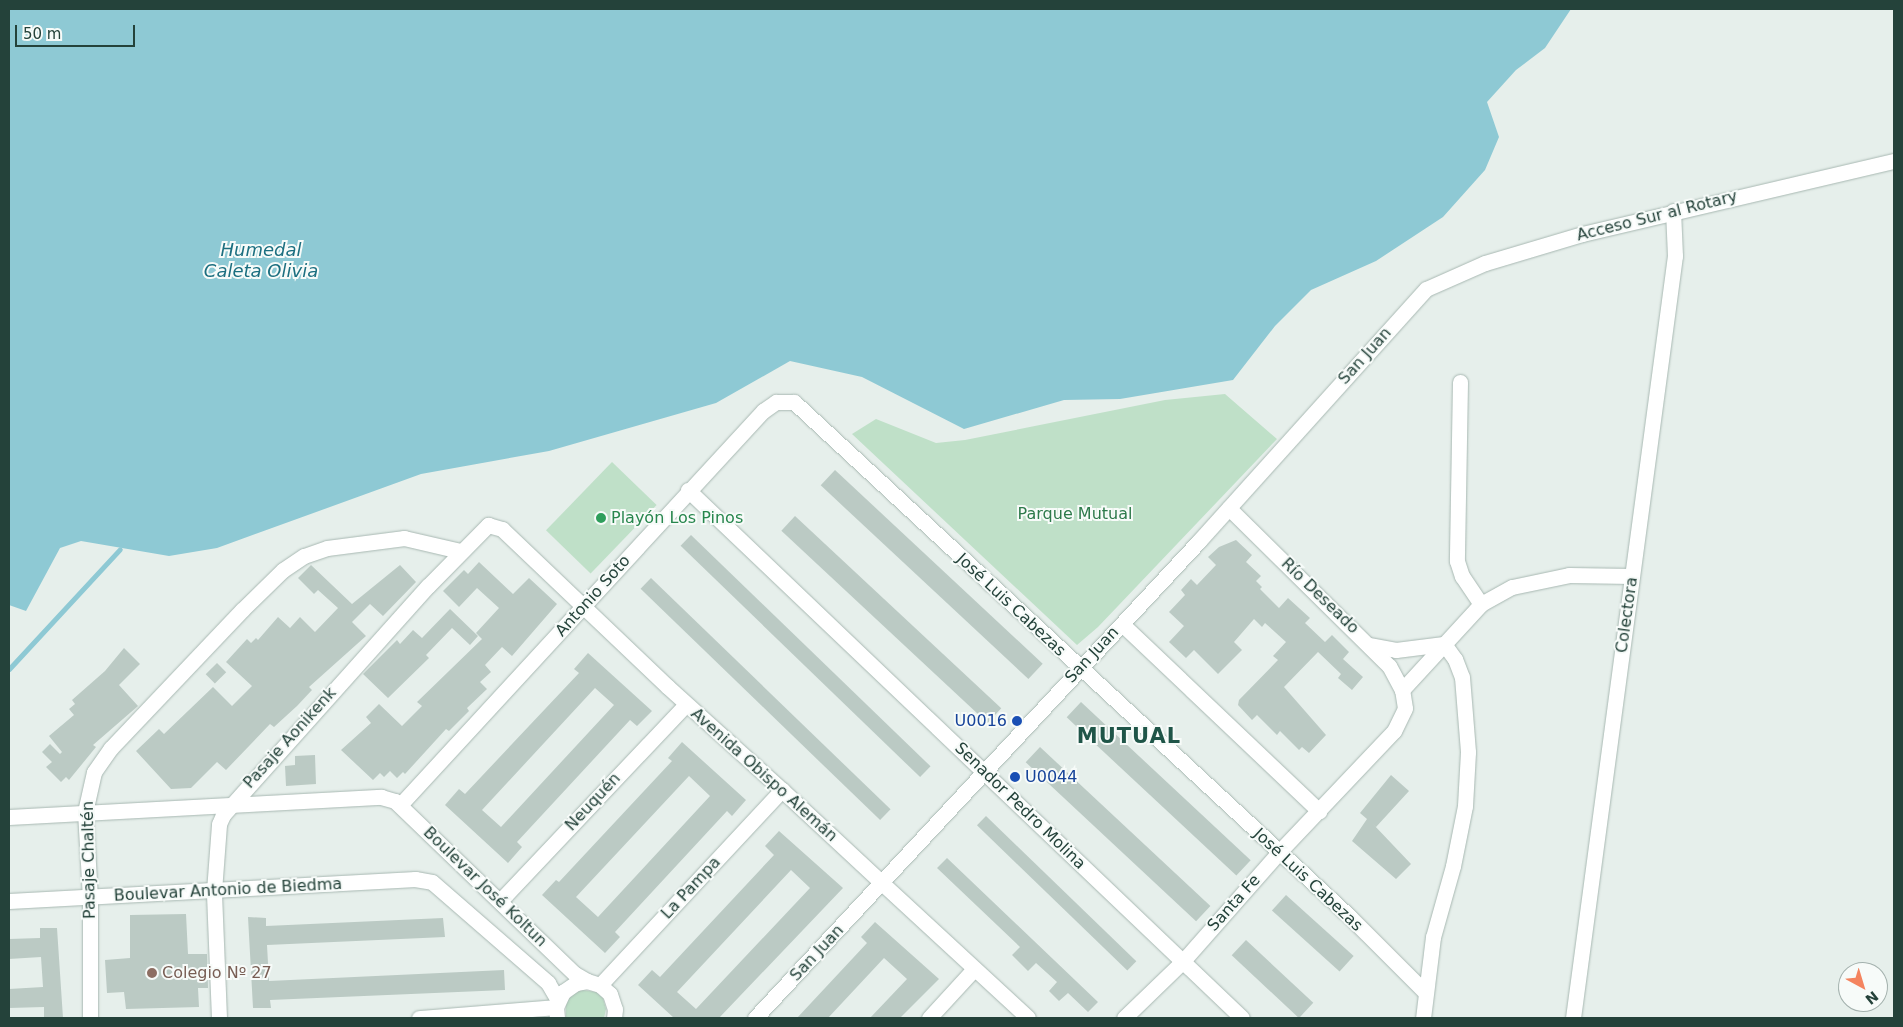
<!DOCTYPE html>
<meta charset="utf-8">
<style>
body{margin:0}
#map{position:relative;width:1903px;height:1027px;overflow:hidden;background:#e6efeb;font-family:"DejaVu Sans",sans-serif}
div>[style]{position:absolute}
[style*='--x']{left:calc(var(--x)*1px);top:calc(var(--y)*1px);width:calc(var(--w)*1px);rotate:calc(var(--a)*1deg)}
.green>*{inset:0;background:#bfe0c8;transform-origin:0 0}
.water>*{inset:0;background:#8ec9d4}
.stream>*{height:5px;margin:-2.5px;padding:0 2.5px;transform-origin:2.5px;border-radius:2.5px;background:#8ec9d4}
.building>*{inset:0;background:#bbcac4;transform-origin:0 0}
.roads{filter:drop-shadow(0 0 1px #a8b8b2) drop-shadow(0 0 1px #a8b8b2)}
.minor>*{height:15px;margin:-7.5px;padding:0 7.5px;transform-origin:7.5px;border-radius:7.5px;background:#fff}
.tertiary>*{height:15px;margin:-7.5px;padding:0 7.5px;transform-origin:7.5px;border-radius:7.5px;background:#fff}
.dots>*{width:14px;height:14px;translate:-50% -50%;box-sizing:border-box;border:2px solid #f7fbf9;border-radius:50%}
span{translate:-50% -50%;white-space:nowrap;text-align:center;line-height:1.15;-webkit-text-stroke:4px #f7fbf9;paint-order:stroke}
.street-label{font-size:16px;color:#24423a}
.park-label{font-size:16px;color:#2d7a4b}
.leisure-label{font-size:16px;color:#27864d}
.left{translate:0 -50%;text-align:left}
.transit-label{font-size:16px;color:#164399}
.right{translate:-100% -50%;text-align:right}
.education-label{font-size:16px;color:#785e54}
.water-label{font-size:18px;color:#1c6f80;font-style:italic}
.district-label{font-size:21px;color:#1f5548;font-weight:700;letter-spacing:1px}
.frame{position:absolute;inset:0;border:10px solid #24423a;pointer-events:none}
.north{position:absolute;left:1838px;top:962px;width:50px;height:50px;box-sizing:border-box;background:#f7fbf9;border:1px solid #a3b1ad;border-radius:50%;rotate:141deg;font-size:14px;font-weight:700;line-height:20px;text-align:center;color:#24423a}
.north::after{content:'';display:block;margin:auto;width:18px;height:22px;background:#f4845f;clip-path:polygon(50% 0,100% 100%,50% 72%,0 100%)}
.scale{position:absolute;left:15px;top:25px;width:120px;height:22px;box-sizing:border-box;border:2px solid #24423a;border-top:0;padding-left:6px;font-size:15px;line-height:18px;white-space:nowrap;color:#24423a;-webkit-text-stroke:4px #f7fbf9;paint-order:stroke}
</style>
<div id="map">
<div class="green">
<div style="clip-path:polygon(1225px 394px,1277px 439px,1098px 627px,1077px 645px,852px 434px,876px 419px,936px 443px,965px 440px,1165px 400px)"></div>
<div style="left:612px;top:462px;width:62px;height:95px;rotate:44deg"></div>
<div style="clip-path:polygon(582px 990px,596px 992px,603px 998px,606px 1009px,604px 1018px,566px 1018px,566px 1002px,574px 993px)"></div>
</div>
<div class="water">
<div style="clip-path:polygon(9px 9px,1571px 9px,1545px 48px,1516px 70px,1487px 102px,1499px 137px,1485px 170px,1443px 217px,1376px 261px,1311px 290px,1275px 326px,1233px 380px,1120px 399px,1064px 400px,964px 429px,862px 377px,790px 361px,716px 403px,549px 451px,421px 474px,217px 548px,169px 556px,81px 541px,60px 548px,26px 611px,9px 605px)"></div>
</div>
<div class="stream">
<div style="--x:9;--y:669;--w:163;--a:-47.2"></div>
</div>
<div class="building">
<div style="left:835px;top:470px;width:284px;height:21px;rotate:43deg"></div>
<div style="left:795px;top:516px;width:282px;height:20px;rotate:43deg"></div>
<div style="left:691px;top:535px;width:333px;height:15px;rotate:44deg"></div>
<div style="clip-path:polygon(1236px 540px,1252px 555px,1246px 562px,1261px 576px,1256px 581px,1262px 587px,1260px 589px,1279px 608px,1288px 598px,1310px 618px,1305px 623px,1325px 642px,1332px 635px,1349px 652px,1343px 659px,1363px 677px,1352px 690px,1338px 678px,1341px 674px,1318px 652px,1284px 687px,1326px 735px,1309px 753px,1302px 747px,1299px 750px,1280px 731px,1277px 735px,1257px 715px,1252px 720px,1238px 705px,1239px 700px,1278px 660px,1273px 656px,1286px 642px,1265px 623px,1262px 627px,1254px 619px,1234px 642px,1242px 650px,1218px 674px,1194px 650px,1186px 658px,1169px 642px,1184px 626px,1169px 612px,1185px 595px,1181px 590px,1191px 579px,1197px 585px,1216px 565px,1208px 557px,1219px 547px)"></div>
<div style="clip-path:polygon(479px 562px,513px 594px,529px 578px,557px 604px,512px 656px,502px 647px,485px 665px,491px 672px,480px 682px,487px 689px,467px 708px,469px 711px,449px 731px,446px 729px,405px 774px,403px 772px,397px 778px,390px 771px,384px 777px,380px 773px,373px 780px,341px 750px,371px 723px,366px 717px,379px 704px,402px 726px,422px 706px,417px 702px,482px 639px,476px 633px,499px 608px,477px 588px,459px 607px,443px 591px,464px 570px,468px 574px)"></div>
<div style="clip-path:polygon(311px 565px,352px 604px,400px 565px,416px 582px,383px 616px,370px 604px,352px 622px,366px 636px,309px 687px,312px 690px,297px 706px,274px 727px,270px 724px,226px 770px,217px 762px,191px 788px,171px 789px,136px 751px,159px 729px,164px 734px,213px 687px,232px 706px,252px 686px,226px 662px,247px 639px,251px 643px,256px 638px,258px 640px,278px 617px,290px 628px,300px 617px,315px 632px,338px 608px,318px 590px,314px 594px,298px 578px)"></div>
<div style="left:651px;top:578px;width:333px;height:15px;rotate:44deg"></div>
<div style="clip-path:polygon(450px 609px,478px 636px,470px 645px,452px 628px,426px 655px,429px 658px,388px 698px,363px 674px,397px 640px,400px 644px,413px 630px,422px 638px)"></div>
<div style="clip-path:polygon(124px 648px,140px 664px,119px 685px,138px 706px,93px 745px,96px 747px,69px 780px,66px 777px,61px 782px,46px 767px,52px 762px,42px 752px,50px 744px,60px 754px,62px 752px,49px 736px,74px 715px,69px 709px,75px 704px,72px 700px,105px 671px)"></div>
<div style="clip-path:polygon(evenodd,588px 653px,652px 711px,637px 726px,630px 720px,517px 842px,522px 847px,508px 863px,445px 805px,459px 789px,465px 794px,579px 673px,574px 669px,588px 653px,595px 688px,614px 705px,501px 827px,482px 810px,595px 688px)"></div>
<div style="left:217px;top:663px;width:13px;height:16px;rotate:45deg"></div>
<div style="left:1081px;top:702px;width:232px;height:21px;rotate:43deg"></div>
<div style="clip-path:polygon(evenodd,682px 742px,746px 800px,732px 816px,727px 811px,615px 932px,620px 937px,605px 953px,542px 895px,556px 880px,559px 882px,672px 761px,668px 758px,682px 742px,689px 776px,710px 796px,598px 917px,576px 897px,689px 776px)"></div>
<div style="left:1040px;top:747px;width:233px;height:21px;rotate:43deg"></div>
<div style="clip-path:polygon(315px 755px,316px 784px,286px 786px,285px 766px,295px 765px,295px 756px)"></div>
<div style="clip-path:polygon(1391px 775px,1409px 791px,1376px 827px,1373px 824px,1411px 864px,1396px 879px,1352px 841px,1367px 819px,1360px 813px)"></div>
<div style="left:986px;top:816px;width:209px;height:13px;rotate:44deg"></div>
<div style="clip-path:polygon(evenodd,779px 831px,843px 888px,719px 1018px,674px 1018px,638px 985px,652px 970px,660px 977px,774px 855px,765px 846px,779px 831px,791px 870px,810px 888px,696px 1009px,677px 992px,791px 870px)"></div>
<div style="clip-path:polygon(947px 858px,1098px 1002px,1088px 1012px,1068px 993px,1059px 1001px,1049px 991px,1057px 982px,1036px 963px,1028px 971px,1012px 955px,1020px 947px,937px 868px)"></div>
<div style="left:1286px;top:895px;width:91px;height:21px;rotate:42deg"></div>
<div style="clip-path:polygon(186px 914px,188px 954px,207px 954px,208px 988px,198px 988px,199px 1007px,126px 1009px,124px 992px,107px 993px,105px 960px,130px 958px,130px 915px)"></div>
<div style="clip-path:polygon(248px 917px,266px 918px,266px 926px,443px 918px,445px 937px,267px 945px,269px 981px,504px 970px,505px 990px,270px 1000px,271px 1008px,253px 1008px)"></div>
<div style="clip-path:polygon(875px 922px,939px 979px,900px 1018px,870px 1018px,907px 979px,884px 958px,828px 1018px,797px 1018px,867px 943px,861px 937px)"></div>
<div style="clip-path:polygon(40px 928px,57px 928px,63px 1018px,44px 1018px,44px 1007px,9px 1008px,9px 989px,43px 987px,41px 957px,9px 959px,9px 939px,40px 938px)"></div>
<div style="left:1246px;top:940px;width:92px;height:21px;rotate:43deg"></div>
</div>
<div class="roads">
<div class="minor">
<div style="--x:1460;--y:382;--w:179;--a:91"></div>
<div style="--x:1457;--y:561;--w:16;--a:72"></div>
<div style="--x:1462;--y:576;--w:34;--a:56"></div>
<div style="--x:688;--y:490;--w:765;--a:43.62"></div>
<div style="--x:1122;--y:624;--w:272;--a:43.5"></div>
<div style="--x:1370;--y:645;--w:26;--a:11"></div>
<div style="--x:1396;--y:650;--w:48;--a:-7.1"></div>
<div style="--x:1444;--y:644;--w:19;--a:54"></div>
<div style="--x:1455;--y:659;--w:19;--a:69"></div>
<div style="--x:1462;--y:677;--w:75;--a:85.4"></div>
<div style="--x:1468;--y:752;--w:54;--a:93.2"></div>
<div style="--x:1465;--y:806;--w:61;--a:101.3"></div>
<div style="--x:1453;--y:866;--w:74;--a:105.7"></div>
<div style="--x:1433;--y:937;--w:82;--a:97"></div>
<div style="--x:1402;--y:690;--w:117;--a:-47.4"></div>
<div style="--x:1481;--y:604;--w:35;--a:-29"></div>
<div style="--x:1512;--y:587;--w:58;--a:-11.9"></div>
<div style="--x:1569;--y:575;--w:63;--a:0.9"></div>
<div style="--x:400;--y:805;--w:536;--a:-47.35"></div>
<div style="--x:763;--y:411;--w:16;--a:-35"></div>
<div style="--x:776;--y:402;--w:18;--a:0"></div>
<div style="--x:794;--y:402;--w:758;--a:42.81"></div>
<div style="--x:1350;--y:917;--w:106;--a:45"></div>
<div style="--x:883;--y:884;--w:197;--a:42.7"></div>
<div style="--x:500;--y:901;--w:271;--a:-46.6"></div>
<div style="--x:90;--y:1018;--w:120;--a:-90"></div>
<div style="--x:90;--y:898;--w:86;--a:-93.3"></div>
<div style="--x:85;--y:812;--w:41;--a:-77.3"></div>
<div style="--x:94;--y:772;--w:29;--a:-55"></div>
<div style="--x:111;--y:748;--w:190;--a:-46.5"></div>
<div style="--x:242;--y:610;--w:57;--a:-44.3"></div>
<div style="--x:283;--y:570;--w:25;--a:-34"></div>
<div style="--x:304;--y:556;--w:24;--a:-19"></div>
<div style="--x:327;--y:548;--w:78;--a:-7.4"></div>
<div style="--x:404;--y:538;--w:57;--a:13.1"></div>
<div style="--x:219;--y:1018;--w:127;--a:-92.3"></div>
<div style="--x:214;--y:891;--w:67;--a:-85.7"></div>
<div style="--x:219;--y:824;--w:10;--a:-66"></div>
<div style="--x:223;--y:815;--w:307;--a:-48.2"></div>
<div style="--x:428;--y:586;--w:86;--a:-45.5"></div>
<div style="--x:488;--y:525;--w:15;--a:16"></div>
<div style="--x:502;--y:529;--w:229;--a:43.6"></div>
<div style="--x:668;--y:687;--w:154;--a:42.1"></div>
<div style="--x:419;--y:1018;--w:137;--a:-4.6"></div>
<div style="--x:929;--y:1018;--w:67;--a:-47.4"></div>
<div style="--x:1124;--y:1018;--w:82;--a:-44"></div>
<div style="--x:1183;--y:961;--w:145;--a:-48.6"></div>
<div style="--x:1279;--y:852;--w:167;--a:-46.5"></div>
<div style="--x:1394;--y:731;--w:25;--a:-64"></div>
<div style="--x:1405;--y:708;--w:18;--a:-99"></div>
<div style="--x:1402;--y:690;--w:27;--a:-118"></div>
<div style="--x:1389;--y:666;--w:225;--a:-135.4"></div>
</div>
<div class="tertiary">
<div style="--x:9;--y:817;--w:373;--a:-3.1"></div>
<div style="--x:381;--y:797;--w:15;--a:16"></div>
<div style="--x:395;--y:801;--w:250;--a:43.9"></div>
<div style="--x:575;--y:974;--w:14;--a:30"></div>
<div style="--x:9;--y:901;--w:407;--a:-3.1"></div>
<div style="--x:415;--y:879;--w:17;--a:10"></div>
<div style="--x:432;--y:882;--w:154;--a:41"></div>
<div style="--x:548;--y:983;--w:20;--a:60"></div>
<div style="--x:600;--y:985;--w:267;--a:-47"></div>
<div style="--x:782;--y:790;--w:138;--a:42.9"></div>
<div style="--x:557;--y:1018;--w:11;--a:-95"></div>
<div style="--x:556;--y:1007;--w:17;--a:-65"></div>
<div style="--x:563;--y:992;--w:16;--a:-35"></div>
<div style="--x:576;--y:983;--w:11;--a:-10"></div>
<div style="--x:587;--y:981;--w:14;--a:17"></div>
<div style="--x:600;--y:985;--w:13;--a:42"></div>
<div style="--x:610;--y:994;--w:16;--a:72"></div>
<div style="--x:615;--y:1009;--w:9;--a:96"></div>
<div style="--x:755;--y:1018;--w:652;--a:-47.05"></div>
<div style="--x:1199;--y:541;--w:339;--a:-48"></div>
<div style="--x:1426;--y:289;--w:64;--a:-23.8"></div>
<div style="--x:1485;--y:263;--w:101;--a:-16.6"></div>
<div style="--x:1582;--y:234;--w:320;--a:-13.2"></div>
<div style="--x:1573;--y:1018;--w:769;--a:-82.38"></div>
<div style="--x:1675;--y:256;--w:45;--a:-92.5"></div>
</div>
</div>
<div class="dots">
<div style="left:601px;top:518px;background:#2e9e5b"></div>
<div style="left:1017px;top:721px;background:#1a4fb4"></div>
<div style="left:1015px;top:777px;background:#1a4fb4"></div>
<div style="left:152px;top:973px;background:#8d6e63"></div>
</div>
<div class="street-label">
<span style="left:1657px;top:216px;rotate:-14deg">Acceso Sur al Rotary</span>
<span style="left:1365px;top:356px;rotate:-48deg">San Juan</span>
<span style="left:593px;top:596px;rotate:-48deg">Antonio Soto</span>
<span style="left:1320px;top:596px;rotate:44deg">Río Deseado</span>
<span style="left:1011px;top:605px;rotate:43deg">José Luis Cabezas</span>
<span style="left:1627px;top:615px;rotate:-82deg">Colectora</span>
<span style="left:1092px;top:655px;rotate:-47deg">San Juan</span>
<span style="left:290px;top:738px;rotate:-48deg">Pasaje Aonikenk</span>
<span style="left:764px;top:775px;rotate:42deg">Avenida Obispo Alemán</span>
<span style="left:593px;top:802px;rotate:-47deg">Neuquén</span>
<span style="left:1020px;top:806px;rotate:44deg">Senador Pedro Molina</span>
<span style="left:89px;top:860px;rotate:-91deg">Pasaje Chaltén</span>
<span style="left:1308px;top:880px;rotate:43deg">José Luis Cabezas</span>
<span style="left:485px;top:887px;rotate:44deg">Boulevar José Koltun</span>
<span style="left:691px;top:888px;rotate:-47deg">La Pampa</span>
<span style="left:228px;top:890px;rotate:-3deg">Boulevar Antonio de Biedma</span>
<span style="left:1234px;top:903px;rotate:-48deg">Santa Fe</span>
<span style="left:817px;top:953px;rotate:-47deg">San Juan</span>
</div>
<div class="park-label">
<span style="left:1075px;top:514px">Parque Mutual</span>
</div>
<div class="leisure-label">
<span class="left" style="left:611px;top:518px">Playón Los Pinos</span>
</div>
<div class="transit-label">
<span class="right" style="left:1007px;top:721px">U0016</span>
<span class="left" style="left:1025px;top:777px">U0044</span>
</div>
<div class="education-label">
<span class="left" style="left:162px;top:973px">Colegio Nº 27</span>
</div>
<div class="water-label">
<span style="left:261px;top:261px">Humedal<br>Caleta Olivia</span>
</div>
<div class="district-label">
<span style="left:1129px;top:736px">MUTUAL</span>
</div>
<div class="frame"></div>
<div class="north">N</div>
<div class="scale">50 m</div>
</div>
